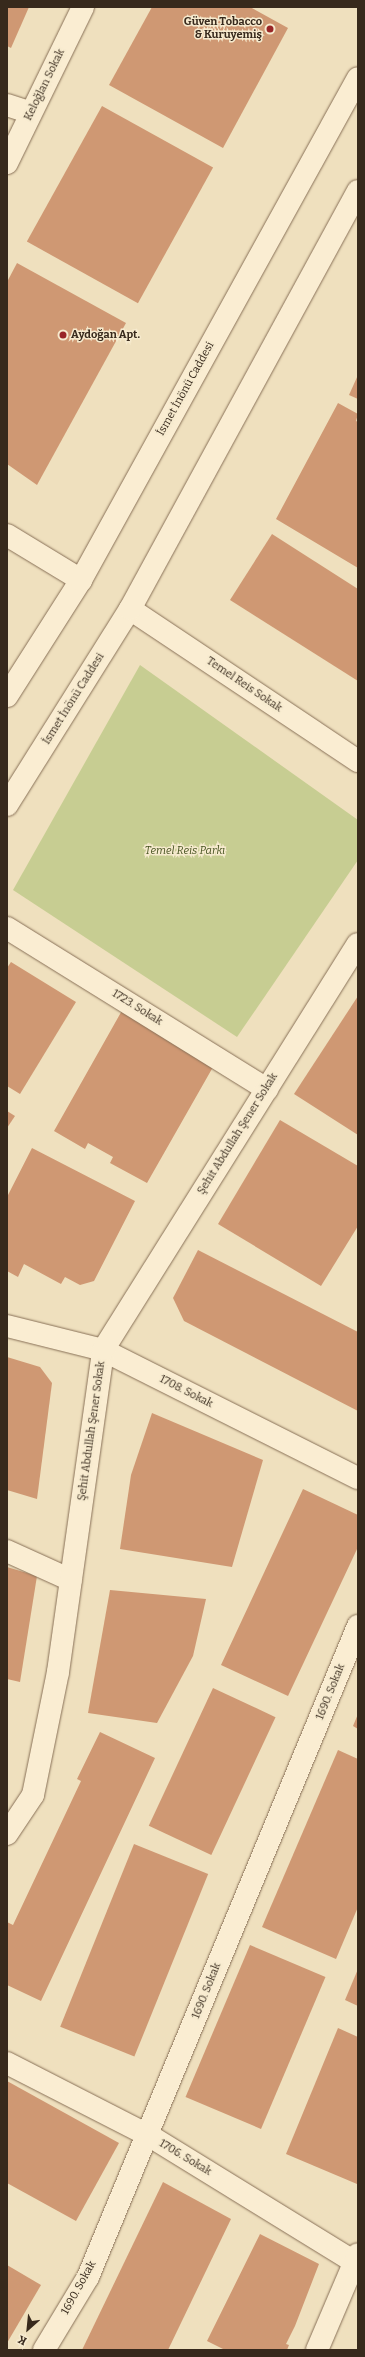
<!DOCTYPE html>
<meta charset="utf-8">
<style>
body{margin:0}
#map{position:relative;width:365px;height:2357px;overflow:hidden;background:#efe0be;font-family:Bitter,serif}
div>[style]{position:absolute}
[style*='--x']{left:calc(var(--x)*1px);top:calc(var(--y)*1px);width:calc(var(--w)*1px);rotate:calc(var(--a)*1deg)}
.green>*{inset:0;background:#c7cd92}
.building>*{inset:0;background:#cf9873;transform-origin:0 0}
.roads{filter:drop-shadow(0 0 1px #887057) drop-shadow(0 0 1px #887057)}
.minor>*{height:22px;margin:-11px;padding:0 11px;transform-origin:11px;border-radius:11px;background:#faedd2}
.secondary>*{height:22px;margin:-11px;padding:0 11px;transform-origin:11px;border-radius:11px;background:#faedd2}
.dots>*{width:11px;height:11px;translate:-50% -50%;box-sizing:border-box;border:2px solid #f6eace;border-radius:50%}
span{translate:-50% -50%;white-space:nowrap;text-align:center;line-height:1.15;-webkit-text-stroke:3px #f6eace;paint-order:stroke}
.poi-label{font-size:11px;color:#37291c;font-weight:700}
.right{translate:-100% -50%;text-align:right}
.left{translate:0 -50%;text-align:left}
.street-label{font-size:11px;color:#37291c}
.park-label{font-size:11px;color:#485422;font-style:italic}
.frame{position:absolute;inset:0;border:8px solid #37291c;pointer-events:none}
.north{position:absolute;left:8px;top:2309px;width:40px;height:40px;-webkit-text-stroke:3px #f6eace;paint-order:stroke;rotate:207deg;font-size:11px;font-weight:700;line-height:16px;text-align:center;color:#37291c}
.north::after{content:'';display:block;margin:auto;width:14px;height:18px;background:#37291c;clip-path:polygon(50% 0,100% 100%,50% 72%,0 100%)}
</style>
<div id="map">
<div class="green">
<div style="clip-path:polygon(140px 665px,358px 820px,358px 860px,237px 1037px,13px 890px)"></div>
</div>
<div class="building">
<div style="clip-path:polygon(7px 7px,29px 7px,11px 48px,7px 46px)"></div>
<div style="clip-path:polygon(152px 7px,250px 7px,288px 28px,223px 148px,109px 85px)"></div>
<div style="left:102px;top:106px;width:127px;height:155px;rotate:29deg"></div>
<div style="clip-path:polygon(17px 263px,126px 323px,37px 485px,7px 464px,7px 282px)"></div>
<div style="clip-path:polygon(358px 375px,358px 399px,349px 395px)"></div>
<div style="clip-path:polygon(338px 403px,358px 414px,356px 421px,358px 422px,358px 568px,276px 519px)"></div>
<div style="clip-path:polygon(272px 534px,358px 589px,358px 681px,230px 600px)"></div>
<div style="clip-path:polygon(11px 962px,76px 1002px,20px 1094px,7px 1086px,7px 968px)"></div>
<div style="clip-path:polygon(358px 996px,358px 1135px,294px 1094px)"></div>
<div style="clip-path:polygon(124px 1007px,217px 1060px,147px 1183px,110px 1163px,113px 1157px,88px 1143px,85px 1149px,54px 1131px)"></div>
<div style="clip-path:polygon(7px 1111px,15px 1116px,7px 1128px)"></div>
<div style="clip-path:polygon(280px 1120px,358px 1166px,358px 1226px,321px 1286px,218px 1224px)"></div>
<div style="clip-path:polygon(32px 1148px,135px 1201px,94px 1281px,80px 1285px,65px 1277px,61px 1284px,24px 1264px,18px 1277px,7px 1271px,7px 1197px)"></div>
<div style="clip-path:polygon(198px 1250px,358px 1332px,358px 1411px,184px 1321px,173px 1298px)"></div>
<div style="clip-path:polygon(7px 1357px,40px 1367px,52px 1383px,37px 1499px,7px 1490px)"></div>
<div style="clip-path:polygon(152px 1413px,263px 1460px,232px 1567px,120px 1549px,131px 1475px)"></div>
<div style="clip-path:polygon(303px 1489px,358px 1515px,358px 1547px,288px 1696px,221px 1665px)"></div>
<div style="clip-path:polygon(7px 1567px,37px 1576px,20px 1682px,7px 1679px)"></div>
<div style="clip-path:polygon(110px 1590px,206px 1599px,193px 1656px,157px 1723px,88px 1713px)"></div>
<div style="left:213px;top:1688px;width:69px;height:152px;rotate:25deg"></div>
<div style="clip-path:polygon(358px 1714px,358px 1729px,353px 1726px)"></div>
<div style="clip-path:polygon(100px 1732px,155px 1758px,41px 2001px,7px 1985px,7px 1922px,13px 1925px,81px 1781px,77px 1779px)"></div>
<div style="clip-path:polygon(338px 1750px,358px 1759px,358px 1907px,336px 1959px,262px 1927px)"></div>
<div style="left:134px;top:1844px;width:80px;height:197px;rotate:22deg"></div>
<div style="left:250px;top:1945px;width:82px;height:165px;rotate:23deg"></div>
<div style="clip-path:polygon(358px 1969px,358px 2006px,345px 2000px)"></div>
<div style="clip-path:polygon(338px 2028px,358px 2037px,357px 2184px,286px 2154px)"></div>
<div style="clip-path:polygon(7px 2081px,119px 2143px,76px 2221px,7px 2183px)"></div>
<div style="clip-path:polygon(163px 2182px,231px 2219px,168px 2350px,82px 2350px)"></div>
<div style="clip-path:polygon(260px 2234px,319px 2264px,295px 2326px,286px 2344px,289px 2345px,287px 2350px,225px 2350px,207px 2341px)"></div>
<div style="clip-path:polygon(7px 2265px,41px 2285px,7px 2343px)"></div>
</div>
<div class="roads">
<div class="minor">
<div style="--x:7;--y:105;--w:25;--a:18"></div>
<div style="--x:7;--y:163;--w:174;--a:-64"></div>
<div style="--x:7;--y:535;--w:87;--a:31.3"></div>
<div style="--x:130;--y:609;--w:274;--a:33.7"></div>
<div style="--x:7;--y:928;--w:306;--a:31.8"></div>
<div style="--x:7;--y:1326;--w:99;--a:14"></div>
<div style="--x:103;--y:1350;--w:285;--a:26.7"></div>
<div style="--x:7;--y:1551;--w:70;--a:24.4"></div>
<div style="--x:7;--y:1834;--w:47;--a:-56.3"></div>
<div style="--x:33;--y:1795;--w:126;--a:-78.5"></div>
<div style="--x:58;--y:1672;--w:325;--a:-82"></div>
<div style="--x:103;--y:1350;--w:479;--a:-57.9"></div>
<div style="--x:7;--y:2063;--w:158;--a:27.1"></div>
<div style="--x:148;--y:2135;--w:246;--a:31.6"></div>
<div style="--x:44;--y:2350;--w:85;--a:-58.9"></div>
<div style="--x:88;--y:2277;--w:705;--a:-67.47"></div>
<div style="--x:317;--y:2350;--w:104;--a:-66.9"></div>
</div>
<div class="secondary">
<div style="--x:7;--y:696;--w:138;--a:-57.5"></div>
<div style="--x:81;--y:580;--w:573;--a:-61.11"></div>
<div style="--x:7;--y:805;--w:231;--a:-57.9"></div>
<div style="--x:130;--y:609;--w:476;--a:-61.4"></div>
</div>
</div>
<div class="dots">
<div style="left:270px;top:29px;background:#992527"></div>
<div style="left:63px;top:335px;background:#992527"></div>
</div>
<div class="poi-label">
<span class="right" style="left:262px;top:29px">Güven Tobacco<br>&amp; Kuruyemiş</span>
<span class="left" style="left:71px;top:335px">Aydoğan Apt.</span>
</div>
<div class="street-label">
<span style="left:45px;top:85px;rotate:-64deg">Keloğlan Sokak</span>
<span style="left:186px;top:389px;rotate:-61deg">İsmet İnönü Caddesi</span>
<span style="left:244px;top:685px;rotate:34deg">Temel Reis Sokak</span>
<span style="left:74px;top:699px;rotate:-58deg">İsmet İnönü Caddesi</span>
<span style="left:137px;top:1008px;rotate:32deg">1723. Sokak</span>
<span style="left:238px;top:1134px;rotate:-58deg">Şehit Abdullah Şener Sokak</span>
<span style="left:186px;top:1392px;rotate:27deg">1708. Sokak</span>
<span style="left:92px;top:1431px;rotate:-82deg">Şehit Abdullah Şener Sokak</span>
<span style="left:331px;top:1692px;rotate:-68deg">1690. Sokak</span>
<span style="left:207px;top:1991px;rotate:-68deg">1690. Sokak</span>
<span style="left:185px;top:2158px;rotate:31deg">1706. Sokak</span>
<span style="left:79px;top:2288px;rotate:-61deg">1690. Sokak</span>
</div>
<div class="park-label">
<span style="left:185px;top:851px">Temel Reis Parkı</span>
</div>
<div class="frame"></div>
<div class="north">K</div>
</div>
